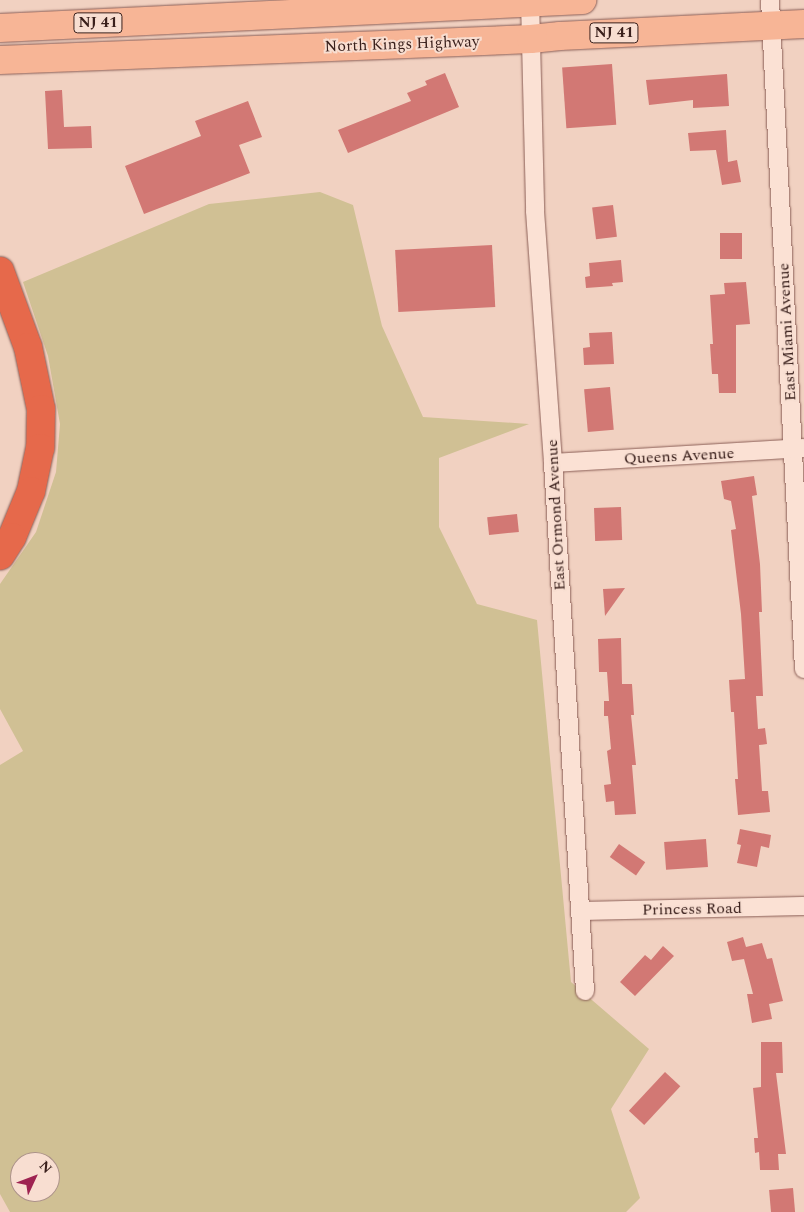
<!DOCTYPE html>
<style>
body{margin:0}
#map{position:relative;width:804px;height:1212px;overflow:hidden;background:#f1d1c1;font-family:Spectral,serif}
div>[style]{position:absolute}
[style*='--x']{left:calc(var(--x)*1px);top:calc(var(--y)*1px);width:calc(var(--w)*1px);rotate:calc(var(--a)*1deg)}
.green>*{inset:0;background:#d0c094}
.building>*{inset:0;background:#d27874;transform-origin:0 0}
.roads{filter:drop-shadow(0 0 1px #8b5f57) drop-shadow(0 0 1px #8b5f57)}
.street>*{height:18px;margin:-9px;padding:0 9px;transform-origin:9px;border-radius:9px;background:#fbe1d4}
.primary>*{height:28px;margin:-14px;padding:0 14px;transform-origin:14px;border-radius:14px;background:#f7b596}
.highway>*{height:28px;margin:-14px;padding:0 14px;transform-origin:14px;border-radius:14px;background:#e6694b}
span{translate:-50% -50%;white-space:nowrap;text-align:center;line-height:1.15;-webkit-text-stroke:4px #f8ded1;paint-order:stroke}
.shield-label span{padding:1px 4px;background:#f8ded1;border:1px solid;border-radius:4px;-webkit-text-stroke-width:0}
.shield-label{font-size:15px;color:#3a201c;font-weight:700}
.street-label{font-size:16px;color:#3a201c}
.north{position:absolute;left:10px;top:1152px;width:50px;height:50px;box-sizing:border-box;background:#f8ded1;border:1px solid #ac9289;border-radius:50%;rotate:47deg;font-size:14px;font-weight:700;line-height:20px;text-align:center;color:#3a201c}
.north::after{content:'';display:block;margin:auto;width:18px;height:22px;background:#9e2351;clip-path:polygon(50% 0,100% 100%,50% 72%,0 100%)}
</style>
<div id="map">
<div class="green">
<div style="clip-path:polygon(evenodd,320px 192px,353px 205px,382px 326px,423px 417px,529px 424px,439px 458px,439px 527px,477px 604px,537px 620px,571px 982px,649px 1049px,611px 1109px,640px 1198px,626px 1212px,10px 1212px,0 1194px,0 765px,23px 751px,0 709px,0 584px,36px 532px,56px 472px,60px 424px,48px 356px,23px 282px,209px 204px,320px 192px,20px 1162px,50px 1162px,50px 1192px,20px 1192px,20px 1162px)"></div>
</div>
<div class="building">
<div style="left:612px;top:64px;width:61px;height:50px;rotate:86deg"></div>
<div style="clip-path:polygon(445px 73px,459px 107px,348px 153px,338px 130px,411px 101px,407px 93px,427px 85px,425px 81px)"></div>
<div style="clip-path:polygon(727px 74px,729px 106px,693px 108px,693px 100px,649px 105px,646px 80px)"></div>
<div style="clip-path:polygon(62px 90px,64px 127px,91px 126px,92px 148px,48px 149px,45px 91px)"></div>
<div style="clip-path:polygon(248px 101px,262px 137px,239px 145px,250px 173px,144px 214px,125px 166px,201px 136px,195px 121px)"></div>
<div style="clip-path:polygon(726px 130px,728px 162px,737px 160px,741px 182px,722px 185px,716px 150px,690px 151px,688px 133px)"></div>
<div style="left:613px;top:205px;width:32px;height:21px;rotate:83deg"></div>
<div style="left:720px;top:233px;width:22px;height:26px"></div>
<div style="left:492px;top:245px;width:62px;height:97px;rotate:87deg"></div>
<div style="clip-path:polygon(621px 260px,623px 282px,612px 283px,613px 286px,586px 288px,585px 277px,590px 276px,589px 263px)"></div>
<div style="clip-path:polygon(746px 282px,750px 324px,736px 325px,736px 393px,719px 393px,718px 374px,712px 374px,710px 344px,713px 344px,710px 295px,725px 294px,724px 283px)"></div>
<div style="clip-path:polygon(612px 332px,614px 364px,584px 365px,583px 348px,590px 347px,589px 333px)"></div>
<div style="left:610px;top:387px;width:43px;height:26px;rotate:85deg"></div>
<div style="clip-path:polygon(754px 476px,757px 495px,752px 496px,760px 564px,762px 612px,759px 612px,763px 696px,756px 696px,758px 729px,765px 728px,767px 744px,759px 745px,762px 791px,768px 791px,770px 812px,738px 815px,735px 779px,738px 779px,734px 712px,731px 712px,729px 680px,745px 679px,741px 614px,731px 530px,736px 529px,731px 501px,724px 499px,721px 481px)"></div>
<div style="left:621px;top:507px;width:33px;height:27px;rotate:88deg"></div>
<div style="left:517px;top:514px;width:18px;height:30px;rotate:84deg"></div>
<div style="clip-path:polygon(625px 588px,605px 616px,603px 589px)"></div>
<div style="clip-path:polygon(621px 638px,622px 684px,632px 684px,634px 715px,631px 715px,636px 765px,632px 765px,636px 814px,615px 815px,614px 801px,606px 802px,604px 785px,611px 784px,607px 751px,611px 749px,608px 716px,604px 716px,604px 701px,609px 701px,607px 672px,599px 672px,598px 639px)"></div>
<div style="clip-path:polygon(740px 829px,771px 835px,769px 848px,761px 846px,757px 867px,737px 863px,741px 845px,737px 844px)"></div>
<div style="left:706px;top:839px;width:28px;height:42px;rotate:86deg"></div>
<div style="left:619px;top:844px;width:32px;height:16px;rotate:35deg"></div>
<div style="clip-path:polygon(743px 937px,746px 947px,762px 943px,767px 959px,772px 958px,783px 1001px,769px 1004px,772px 1019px,752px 1023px,747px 994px,753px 994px,744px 959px,732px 961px,727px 942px)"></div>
<div style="clip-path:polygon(663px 946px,674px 956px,635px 996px,620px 982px,645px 955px,651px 960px)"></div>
<div style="clip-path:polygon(761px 1042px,782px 1042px,783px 1073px,776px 1073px,786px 1154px,778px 1154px,779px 1170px,760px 1170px,759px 1152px,755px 1153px,754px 1138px,758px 1138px,753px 1088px,761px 1087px)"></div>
<div style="left:665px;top:1072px;width:21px;height:53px;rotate:43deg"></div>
<div style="left:793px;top:1188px;width:24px;height:24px;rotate:85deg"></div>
</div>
<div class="roads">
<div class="street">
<div style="--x:530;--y:0;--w:211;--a:88.6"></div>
<div style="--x:535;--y:211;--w:253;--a:85.9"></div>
<div style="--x:553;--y:463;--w:529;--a:86.53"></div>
<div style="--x:770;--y:0;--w:670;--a:87.09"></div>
<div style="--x:553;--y:463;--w:251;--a:-3.4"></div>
<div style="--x:580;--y:911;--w:224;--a:-1.3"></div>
</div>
<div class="primary">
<div style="--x:0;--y:28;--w:583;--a:-2.75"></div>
<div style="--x:0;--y:60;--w:531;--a:-2.26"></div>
<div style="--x:531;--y:39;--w:29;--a:-6"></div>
<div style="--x:560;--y:36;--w:244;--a:-2.8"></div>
</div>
<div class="highway">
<div style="--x:0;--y:271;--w:81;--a:69.8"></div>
<div style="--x:28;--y:347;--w:63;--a:78.2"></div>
<div style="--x:41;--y:409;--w:39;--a:91"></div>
<div style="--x:40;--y:448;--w:44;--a:101.8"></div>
<div style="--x:31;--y:491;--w:50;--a:112.4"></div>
<div style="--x:12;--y:537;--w:22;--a:122"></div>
</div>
</div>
<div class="shield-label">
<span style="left:98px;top:23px">NJ 41</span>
<span style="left:614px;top:33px">NJ 41</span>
</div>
<div class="street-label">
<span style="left:402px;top:44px;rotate:-2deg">North Kings Highway</span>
<span style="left:787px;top:332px;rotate:-93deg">East Miami Avenue</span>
<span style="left:679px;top:456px;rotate:-3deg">Queens Avenue</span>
<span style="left:556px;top:515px;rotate:-93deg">East Ormond Avenue</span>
<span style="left:692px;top:909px;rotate:-1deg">Princess Road</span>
</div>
<div class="north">N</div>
</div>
